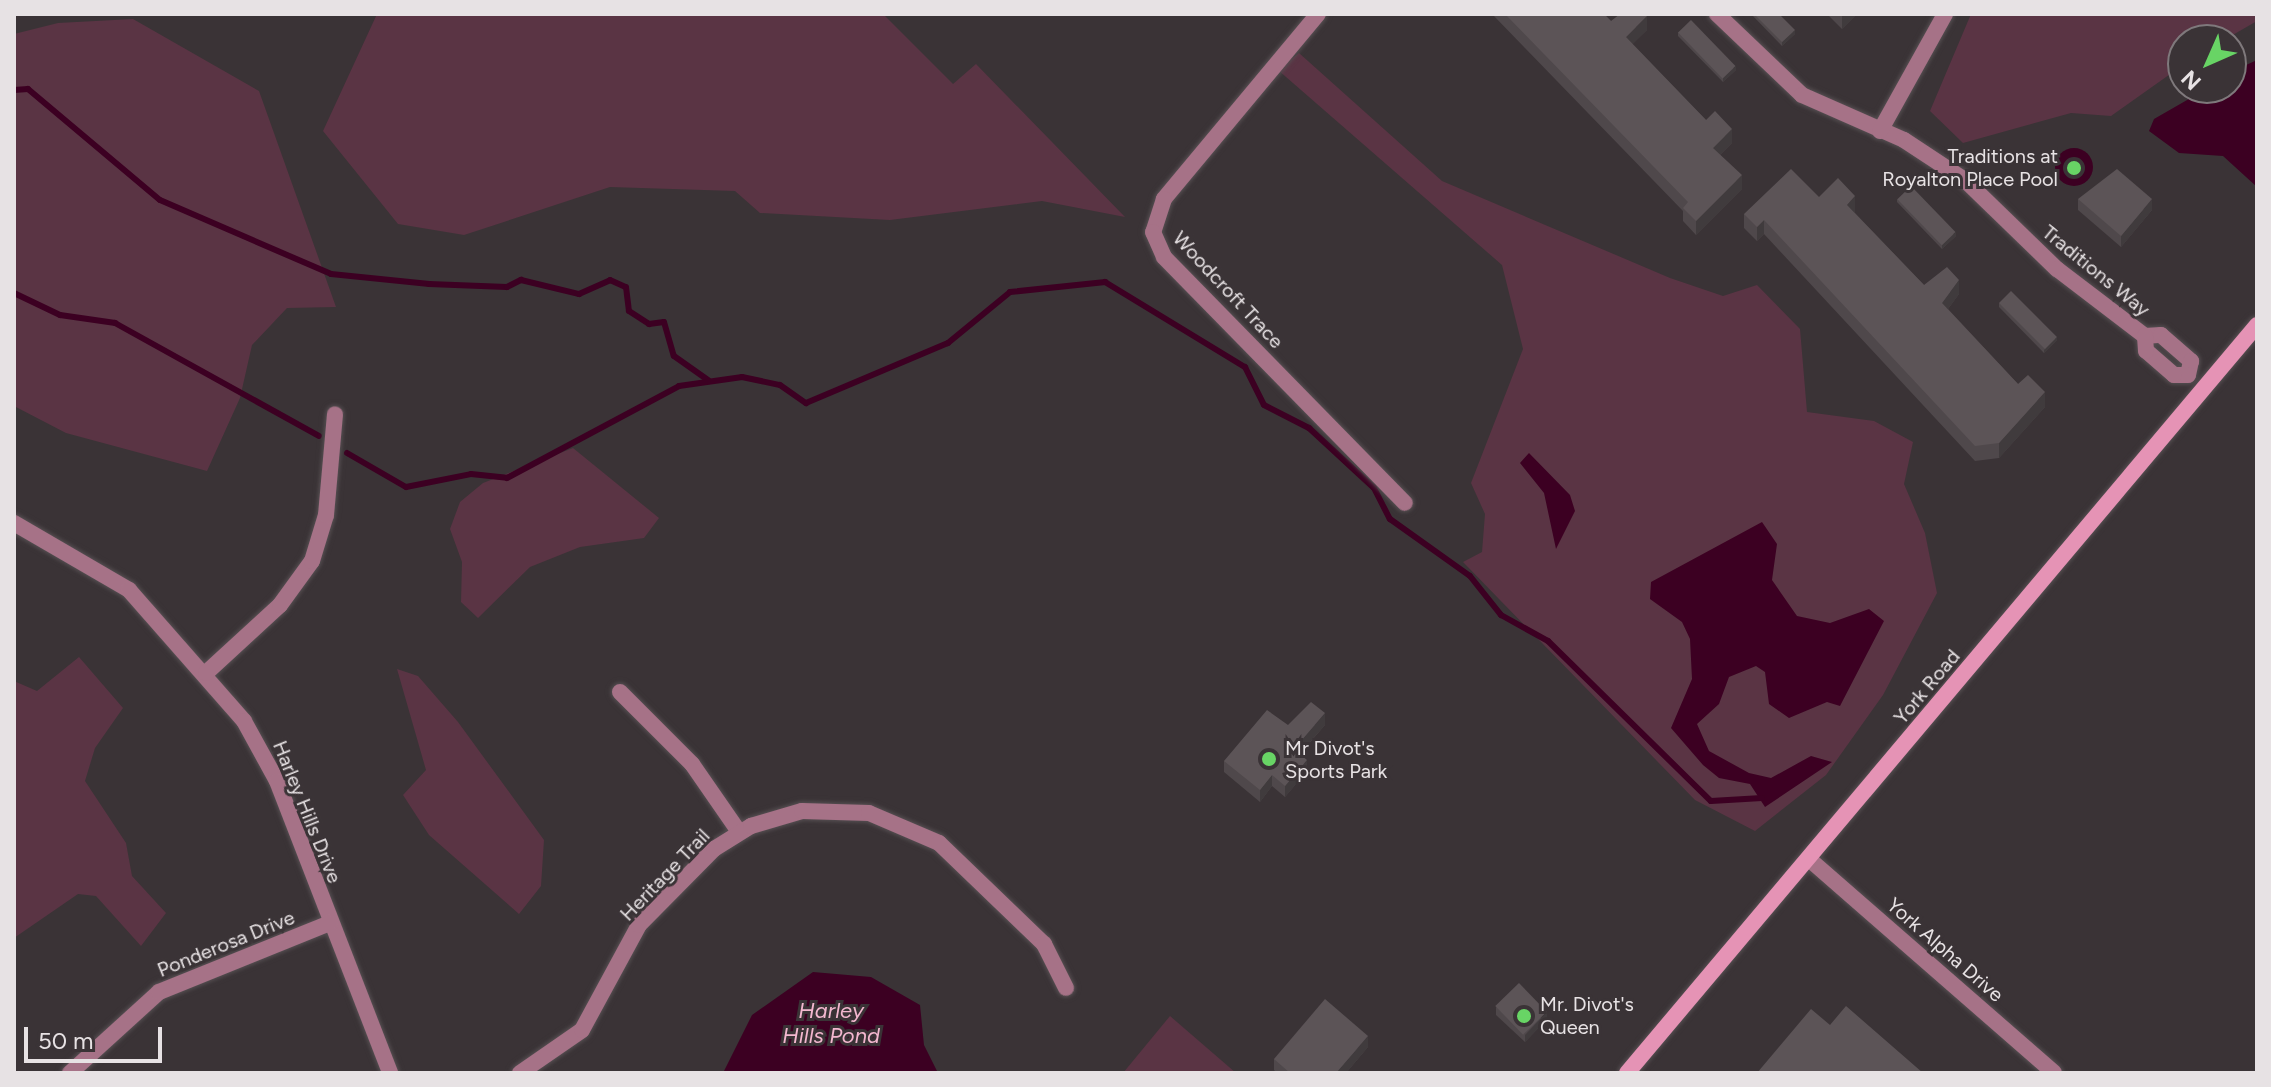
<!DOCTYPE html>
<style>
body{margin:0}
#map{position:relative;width:2271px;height:1087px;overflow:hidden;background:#3a3336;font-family:Figtree,sans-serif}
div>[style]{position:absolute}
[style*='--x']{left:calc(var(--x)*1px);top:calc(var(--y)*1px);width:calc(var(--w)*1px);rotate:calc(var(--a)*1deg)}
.green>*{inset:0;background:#5a3444}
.water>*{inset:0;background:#3c0022}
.round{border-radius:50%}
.stream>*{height:6px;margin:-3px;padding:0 3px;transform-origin:3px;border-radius:3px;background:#3c0022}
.roads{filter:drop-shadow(0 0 2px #564f52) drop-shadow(0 0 2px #564f52)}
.street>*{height:16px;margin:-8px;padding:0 8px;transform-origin:8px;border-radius:8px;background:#a67287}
.secondary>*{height:16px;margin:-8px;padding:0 8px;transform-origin:8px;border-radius:8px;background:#e593b5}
.wall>*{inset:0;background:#4f484b}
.shaded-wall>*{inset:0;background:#403b3d}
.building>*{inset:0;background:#5c5457;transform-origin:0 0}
.dots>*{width:22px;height:22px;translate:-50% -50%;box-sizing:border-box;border:4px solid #3a3336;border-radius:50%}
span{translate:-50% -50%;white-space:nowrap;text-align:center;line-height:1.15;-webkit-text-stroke:6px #3a3336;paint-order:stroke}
.poi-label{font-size:20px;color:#e7e2e4}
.right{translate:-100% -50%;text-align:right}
.left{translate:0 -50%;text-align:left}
.street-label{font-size:20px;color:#e7e2e4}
.water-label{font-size:22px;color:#f3b7cf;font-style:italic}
.frame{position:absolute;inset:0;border:16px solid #e7e2e4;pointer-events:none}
.north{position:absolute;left:2167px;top:24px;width:80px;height:80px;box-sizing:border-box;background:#3a3336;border:2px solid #7f797c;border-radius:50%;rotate:225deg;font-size:22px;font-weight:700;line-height:32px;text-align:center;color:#e7e2e4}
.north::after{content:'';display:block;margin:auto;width:28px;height:36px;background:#68d465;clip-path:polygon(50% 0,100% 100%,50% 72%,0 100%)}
.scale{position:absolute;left:24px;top:1027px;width:138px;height:36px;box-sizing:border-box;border:4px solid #e7e2e4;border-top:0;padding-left:10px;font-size:24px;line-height:28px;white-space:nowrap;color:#e7e2e4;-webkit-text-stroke:6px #3a3336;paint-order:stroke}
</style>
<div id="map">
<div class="green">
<div style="clip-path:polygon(377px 14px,883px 14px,953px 84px,976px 64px,1125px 217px,1042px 201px,890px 220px,760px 213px,735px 191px,610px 187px,464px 235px,398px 224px,323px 131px)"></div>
<div style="clip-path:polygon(1971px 14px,2257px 14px,2257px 21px,2224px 40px,2183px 40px,2183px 65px,2111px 116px,2071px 113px,1963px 143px,1930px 111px)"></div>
<div style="clip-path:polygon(133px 19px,259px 91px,336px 307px,287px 308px,252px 345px,240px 398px,207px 471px,66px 433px,14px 406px,14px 34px,58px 23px)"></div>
<div style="clip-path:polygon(1299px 53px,1442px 181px,1670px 278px,1723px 296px,1757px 285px,1800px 329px,1807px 412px,1874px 421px,1913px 442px,1904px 484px,1925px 533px,1937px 593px,1883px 695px,1826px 775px,1755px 831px,1695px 800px,1463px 562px,1482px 552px,1485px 514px,1471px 483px,1523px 349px,1502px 265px,1278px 70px)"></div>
<div style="clip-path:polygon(573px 448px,659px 518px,644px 538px,580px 547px,530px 567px,478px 618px,461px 602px,462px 562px,450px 529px,460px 502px,483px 483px)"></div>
<div style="clip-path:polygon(79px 657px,123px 708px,95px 748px,85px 781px,126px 843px,132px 876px,166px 913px,141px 946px,96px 896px,78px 894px,14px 938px,14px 681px,37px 691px)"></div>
<div style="clip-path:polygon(397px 669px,418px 676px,458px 722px,544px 840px,541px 886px,519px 914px,429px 835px,403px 795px,426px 770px)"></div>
<div style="clip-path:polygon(1170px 1016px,1236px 1073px,1123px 1073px)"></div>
</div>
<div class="water">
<div style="clip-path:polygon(2257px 60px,2257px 187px,2223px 156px,2179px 153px,2149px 131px,2154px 119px,2208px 88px,2231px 88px,2231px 72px)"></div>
<div class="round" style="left:2055px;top:148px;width:38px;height:38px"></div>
<div style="clip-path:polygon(1529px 453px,1570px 495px,1575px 511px,1556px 549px,1544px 493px,1520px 463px)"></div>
<div style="clip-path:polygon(1762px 522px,1777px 544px,1772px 580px,1797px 616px,1830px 623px,1869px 609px,1884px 621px,1840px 706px,1827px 702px,1789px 718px,1769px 704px,1765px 672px,1756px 666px,1729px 677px,1719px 704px,1697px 724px,1709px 751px,1749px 773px,1771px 778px,1811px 756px,1832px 762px,1765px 807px,1750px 784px,1719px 778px,1703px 765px,1671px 728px,1692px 679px,1690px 639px,1682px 622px,1650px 599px,1651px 582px)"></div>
<div style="clip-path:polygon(813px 972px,871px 977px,920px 1005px,924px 1045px,938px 1073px,723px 1073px,752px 1015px)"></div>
</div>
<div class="stream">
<div style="--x:14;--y:90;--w:14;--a:-4"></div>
<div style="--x:28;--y:89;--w:172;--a:40.1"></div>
<div style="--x:160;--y:200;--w:186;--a:23.4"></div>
<div style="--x:331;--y:274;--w:99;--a:5.8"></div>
<div style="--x:429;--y:284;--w:78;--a:2.2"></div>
<div style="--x:507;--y:287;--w:16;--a:-27"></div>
<div style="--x:521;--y:280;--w:60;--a:13.6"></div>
<div style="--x:579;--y:294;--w:34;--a:-24"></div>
<div style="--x:610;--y:280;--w:17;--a:24"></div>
<div style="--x:626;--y:287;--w:24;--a:83"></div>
<div style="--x:629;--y:311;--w:24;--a:33"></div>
<div style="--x:649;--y:324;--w:15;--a:-8"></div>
<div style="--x:664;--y:322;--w:35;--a:74"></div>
<div style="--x:674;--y:356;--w:42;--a:35.2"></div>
<div style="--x:14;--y:293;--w:51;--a:25.6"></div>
<div style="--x:60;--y:315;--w:56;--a:8.3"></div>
<div style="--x:115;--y:323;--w:233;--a:29"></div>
<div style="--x:347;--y:453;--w:68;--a:30"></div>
<div style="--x:406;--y:487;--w:66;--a:-11.3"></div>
<div style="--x:471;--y:474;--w:36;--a:6"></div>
<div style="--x:507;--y:478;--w:195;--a:-28.1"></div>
<div style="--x:679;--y:386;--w:64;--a:-8.1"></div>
<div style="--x:742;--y:377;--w:39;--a:12"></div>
<div style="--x:780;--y:385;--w:32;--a:35"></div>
<div style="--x:806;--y:403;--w:154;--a:-22.9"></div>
<div style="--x:948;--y:343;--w:80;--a:-39.4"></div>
<div style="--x:1010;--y:292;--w:96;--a:-6"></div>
<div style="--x:1105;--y:282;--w:164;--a:31.3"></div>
<div style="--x:1245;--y:367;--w:42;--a:63.4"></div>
<div style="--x:1264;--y:405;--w:51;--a:27.1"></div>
<div style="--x:1309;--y:428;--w:88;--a:42.7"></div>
<div style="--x:1374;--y:488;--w:35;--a:63"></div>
<div style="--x:1390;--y:519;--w:98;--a:35.5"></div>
<div style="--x:1470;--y:576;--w:50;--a:51.5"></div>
<div style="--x:1501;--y:615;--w:54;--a:29"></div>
<div style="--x:1548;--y:641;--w:228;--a:44.5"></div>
<div style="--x:1711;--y:801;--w:51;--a:-3.4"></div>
</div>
<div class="roads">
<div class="street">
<div style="--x:1318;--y:14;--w:241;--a:129.8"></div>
<div style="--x:1164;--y:199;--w:35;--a:108"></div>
<div style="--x:1153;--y:232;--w:27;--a:66"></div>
<div style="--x:1164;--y:257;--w:344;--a:45.6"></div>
<div style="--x:1717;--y:14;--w:117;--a:43.6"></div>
<div style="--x:1802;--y:95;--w:111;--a:23.8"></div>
<div style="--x:1904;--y:140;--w:73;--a:33.3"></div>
<div style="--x:1965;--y:180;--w:128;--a:44.1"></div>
<div style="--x:2057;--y:269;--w:111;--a:37.3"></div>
<div style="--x:2145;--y:336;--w:16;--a:-4"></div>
<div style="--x:2161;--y:335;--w:40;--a:41"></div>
<div style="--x:2191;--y:361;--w:14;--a:102"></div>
<div style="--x:2188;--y:375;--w:14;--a:180"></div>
<div style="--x:2174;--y:375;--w:37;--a:-139"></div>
<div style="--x:2146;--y:351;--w:15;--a:-94"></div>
<div style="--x:1880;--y:131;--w:134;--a:-60.9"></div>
<div style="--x:14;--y:523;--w:133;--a:30.2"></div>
<div style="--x:129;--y:590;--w:174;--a:48.7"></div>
<div style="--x:244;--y:721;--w:68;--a:61.2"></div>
<div style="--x:277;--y:781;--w:313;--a:68.8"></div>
<div style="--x:206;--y:673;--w:100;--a:-42.6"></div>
<div style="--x:280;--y:605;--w:54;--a:-54"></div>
<div style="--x:312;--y:561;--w:48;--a:-73.1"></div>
<div style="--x:326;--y:515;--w:101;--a:-84.9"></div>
<div style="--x:620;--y:692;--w:102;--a:45"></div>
<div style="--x:692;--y:764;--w:83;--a:55.3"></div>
<div style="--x:1809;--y:859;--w:325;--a:41.1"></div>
<div style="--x:70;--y:1073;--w:120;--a:-42.3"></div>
<div style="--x:159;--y:992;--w:184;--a:-22"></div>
<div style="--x:520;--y:1073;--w:75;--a:-34.7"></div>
<div style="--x:582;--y:1030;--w:119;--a:-61.5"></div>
<div style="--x:639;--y:925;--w:107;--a:-45.4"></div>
<div style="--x:714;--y:849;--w:44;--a:-31.9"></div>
<div style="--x:751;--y:826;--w:53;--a:-16.4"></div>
<div style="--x:802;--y:811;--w:67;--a:1.7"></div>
<div style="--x:869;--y:813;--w:76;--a:23.2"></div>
<div style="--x:939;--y:843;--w:146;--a:43.9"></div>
<div style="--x:1044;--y:944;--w:49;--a:63.4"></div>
</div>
<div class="secondary">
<div style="--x:1627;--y:1073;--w:978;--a:-49.89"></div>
</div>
</div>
<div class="wall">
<div style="clip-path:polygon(1492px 14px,1604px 14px,1611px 21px,1647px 30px,1632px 44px,1706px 120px,1732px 143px,1720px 155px,1742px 189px,1696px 235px,1683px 221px,1683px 211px)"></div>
<div style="clip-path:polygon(1751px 14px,1779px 14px,1795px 34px,1782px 46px)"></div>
<div style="clip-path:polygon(1827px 14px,1857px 14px,1842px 29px)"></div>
<div style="clip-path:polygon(1678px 32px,1736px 70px,1723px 82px,1678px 36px)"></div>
<div style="clip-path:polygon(1819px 197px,1855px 211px,1854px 212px,1924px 285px,1959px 294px,1948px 309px,2018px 384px,2045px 407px,1999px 458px,1975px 461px,1764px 234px,1757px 241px,1744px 228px,1744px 214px)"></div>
<div style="clip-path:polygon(1897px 199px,1956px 236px,1942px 249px,1897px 202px)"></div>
<div style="clip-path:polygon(2078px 199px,2152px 210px,2121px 247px,2078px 210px)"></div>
<div style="clip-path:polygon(1999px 303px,2057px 340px,2044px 353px,1999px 307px)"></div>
<div style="clip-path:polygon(1288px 725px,1325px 725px,1300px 754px,1307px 771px,1285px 797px,1272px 786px,1260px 802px,1224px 772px,1224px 761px)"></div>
<div style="clip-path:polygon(1496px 1007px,1547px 1019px,1525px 1042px,1496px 1015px)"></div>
<div style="clip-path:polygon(1368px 1047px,1346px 1073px,1277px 1073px,1274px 1070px,1274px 1059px)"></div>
</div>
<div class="shaded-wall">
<div style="clip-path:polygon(1842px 14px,1857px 14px,1842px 29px)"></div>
<div style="clip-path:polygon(1647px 16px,1647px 30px,1626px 51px,1626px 37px)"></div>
<div style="clip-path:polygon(1795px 30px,1795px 34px,1782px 46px,1782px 42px)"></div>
<div style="clip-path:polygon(1736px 66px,1736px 70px,1723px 82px,1723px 78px)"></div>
<div style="clip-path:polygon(1732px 129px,1732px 143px,1713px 162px,1713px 148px)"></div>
<div style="clip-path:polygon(1742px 175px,1742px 189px,1696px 235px,1696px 221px)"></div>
<div style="clip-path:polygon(1855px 196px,1855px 211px,1847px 219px,1847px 205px)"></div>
<div style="clip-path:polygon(2152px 199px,2152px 210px,2121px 247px,2121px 236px)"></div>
<div style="clip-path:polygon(1764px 220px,1764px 234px,1757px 241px,1757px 227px)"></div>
<div style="clip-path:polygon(1956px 232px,1956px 236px,1942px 249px,1942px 245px)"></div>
<div style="clip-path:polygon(1959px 280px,1959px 294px,1942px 317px,1942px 303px)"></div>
<div style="clip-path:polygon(2057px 337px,2057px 340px,2044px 353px,2044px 350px)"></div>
<div style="clip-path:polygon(2045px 392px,2045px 407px,1999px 458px,1999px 443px)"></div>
<div style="clip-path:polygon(1325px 713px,1325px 725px,1294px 760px,1294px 749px)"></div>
<div style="clip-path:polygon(1307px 760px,1307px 771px,1285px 797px,1285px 786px)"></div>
<div style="clip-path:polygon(1272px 775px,1272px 786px,1260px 802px,1260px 790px)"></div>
<div style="clip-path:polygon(1547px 1012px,1547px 1019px,1525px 1042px,1525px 1035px)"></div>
<div style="clip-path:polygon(1368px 1036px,1368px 1047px,1346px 1073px,1336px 1073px)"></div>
</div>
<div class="building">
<div style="clip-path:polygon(1505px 14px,1604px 14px,1611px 21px,1620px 14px,1644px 14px,1647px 16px,1626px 37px,1706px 120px,1715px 111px,1732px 129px,1713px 148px,1742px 175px,1696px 221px,1683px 208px,1688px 202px)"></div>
<div style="clip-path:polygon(1754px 14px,1779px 14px,1795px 30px,1782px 42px)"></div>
<div style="left:1691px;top:20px;width:64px;height:18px;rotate:46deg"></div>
<div style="clip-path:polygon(1791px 169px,1819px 197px,1838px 178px,1855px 196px,1847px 205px,1924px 285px,1947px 267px,1959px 280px,1942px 303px,2018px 384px,2028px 375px,2045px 392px,1999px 443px,1975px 446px,1764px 220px,1757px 227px,1744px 214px)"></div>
<div style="clip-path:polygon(2117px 169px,2152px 199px,2121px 236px,2078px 199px)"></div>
<div style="left:1911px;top:186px;width:64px;height:19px;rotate:46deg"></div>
<div style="left:2011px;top:291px;width:65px;height:17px;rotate:45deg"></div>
<div style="clip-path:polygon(1311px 702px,1325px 713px,1294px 749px,1307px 760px,1285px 786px,1272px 775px,1260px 790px,1224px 761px,1267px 710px,1288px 725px)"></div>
<div style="left:1519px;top:983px;width:40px;height:33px;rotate:46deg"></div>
<div style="clip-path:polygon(1325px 999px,1368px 1036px,1336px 1073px,1290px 1073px,1274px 1059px)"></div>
<div style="clip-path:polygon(1846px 1006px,1923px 1073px,1757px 1073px,1811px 1009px,1830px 1025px)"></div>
</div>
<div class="dots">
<div style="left:2074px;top:168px;background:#68d465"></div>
<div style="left:1269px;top:759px;background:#68d465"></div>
<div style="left:1524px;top:1016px;background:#68d465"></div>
</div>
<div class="poi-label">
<span class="right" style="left:2058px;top:168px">Traditions at<br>Royalton Place Pool</span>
<span class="left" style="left:1285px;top:760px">Mr Divot's<br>Sports Park</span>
<span class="left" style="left:1540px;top:1016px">Mr. Divot's<br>Queen</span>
</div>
<div class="street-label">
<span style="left:2096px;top:271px;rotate:39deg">Traditions Way</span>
<span style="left:1228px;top:290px;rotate:47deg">Woodcroft Trace</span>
<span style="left:1927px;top:687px;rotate:-50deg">York Road</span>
<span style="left:307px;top:812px;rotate:68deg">Harley Hills Drive</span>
<span style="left:665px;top:875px;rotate:-46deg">Heritage Trail</span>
<span style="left:226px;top:944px;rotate:-22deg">Ponderosa Drive</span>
<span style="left:1945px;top:950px;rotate:41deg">York Alpha Drive</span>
</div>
<div class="water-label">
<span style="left:831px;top:1023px">Harley<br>Hills Pond</span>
</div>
<div class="frame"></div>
<div class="north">N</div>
<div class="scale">50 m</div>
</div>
